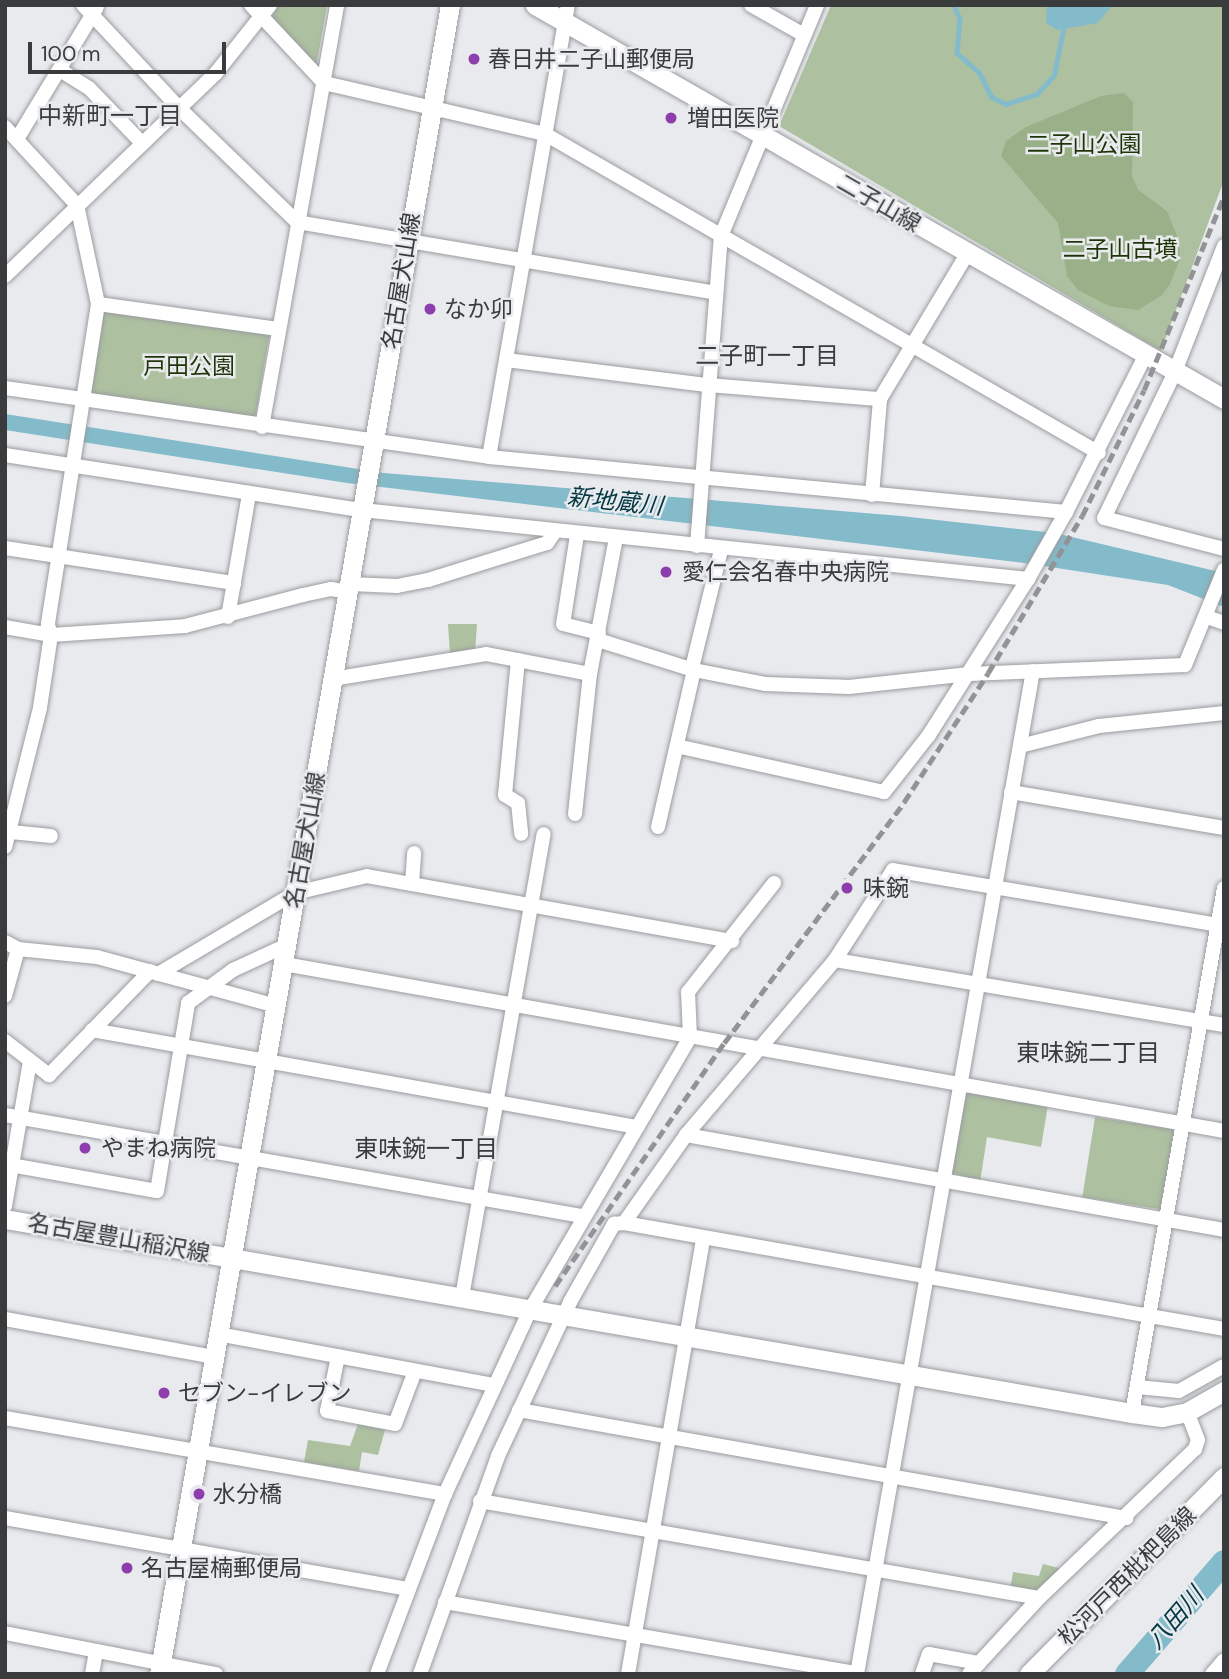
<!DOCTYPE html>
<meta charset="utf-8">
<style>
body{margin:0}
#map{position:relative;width:1229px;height:1679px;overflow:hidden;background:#e8eaee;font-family:"DM Sans","Noto Sans JP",sans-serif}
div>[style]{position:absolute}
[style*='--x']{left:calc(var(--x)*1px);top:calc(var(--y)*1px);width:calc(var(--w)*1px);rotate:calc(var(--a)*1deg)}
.green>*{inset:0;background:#adc0a0;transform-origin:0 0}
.forest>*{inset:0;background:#99b088}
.water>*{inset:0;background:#84bbca}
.stream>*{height:4.5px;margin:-2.25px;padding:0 2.25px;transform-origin:2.25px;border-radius:2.25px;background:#84bbca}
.river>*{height:24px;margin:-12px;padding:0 12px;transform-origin:12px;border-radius:12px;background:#84bbca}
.roads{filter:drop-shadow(0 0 2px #9a9c9f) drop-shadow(0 0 2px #9a9c9f)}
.street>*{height:14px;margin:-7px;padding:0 7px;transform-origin:7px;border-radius:7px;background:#fff}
.secondary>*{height:19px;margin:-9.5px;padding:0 9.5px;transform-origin:9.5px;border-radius:9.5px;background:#fff}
.rail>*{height:4.5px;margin-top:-2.25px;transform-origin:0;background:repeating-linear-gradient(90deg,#929396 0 10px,transparent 0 15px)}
.dots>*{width:19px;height:19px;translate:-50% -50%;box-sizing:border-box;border:4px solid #e8eaee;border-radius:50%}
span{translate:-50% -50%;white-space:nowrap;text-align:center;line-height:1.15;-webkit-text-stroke:5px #e8eaee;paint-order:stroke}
.poi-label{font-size:23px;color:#3a3b3c}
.left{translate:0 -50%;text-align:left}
.park-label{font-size:23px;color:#1e3407}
.street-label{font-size:23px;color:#3a3b3c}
.neighbourhood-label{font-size:24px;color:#3a3b3c}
.water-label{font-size:24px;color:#033844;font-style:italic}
.frame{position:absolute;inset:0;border:7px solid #3a3b3c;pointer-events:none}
.scale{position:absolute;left:28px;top:42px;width:198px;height:32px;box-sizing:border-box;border:4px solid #3a3b3c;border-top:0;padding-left:9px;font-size:21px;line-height:24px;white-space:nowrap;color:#3a3b3c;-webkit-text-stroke:5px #e8eaee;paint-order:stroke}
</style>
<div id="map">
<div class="green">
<div style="clip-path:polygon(277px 5px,327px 5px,317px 62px,312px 64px,271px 19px)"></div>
<div style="clip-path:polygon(831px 5px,1224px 5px,1224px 180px,1161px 351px,779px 126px)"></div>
<div style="clip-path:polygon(107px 310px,266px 333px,269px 337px,256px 414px,252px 418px,89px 394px,101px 314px)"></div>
<div style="clip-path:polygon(448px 624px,477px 624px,475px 652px,450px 655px)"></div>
<div style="clip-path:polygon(970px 1092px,1048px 1105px,1041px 1147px,987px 1137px,980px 1182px,951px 1172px,965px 1094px)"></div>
<div style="left:1095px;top:1117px;width:82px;height:81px;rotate:9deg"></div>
<div style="clip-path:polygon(358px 1424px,385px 1430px,378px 1455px,362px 1452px,359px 1471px,304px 1462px,308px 1440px,350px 1446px)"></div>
<div style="clip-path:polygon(1043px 1564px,1063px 1569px,1037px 1597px,1010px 1590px,1013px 1572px,1039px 1576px)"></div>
</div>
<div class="forest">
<div style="clip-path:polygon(1124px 93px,1133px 102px,1132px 176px,1138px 190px,1167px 211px,1179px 241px,1180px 259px,1170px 284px,1162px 295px,1138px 310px,1109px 306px,1078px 290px,1067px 276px,1058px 223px,1001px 156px,1006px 141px,1026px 127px,1101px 96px)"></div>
</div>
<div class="water">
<div style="clip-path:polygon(1047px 5px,1110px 5px,1111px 7px,1098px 23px,1057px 30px,1046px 23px)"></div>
<div style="clip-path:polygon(5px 414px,384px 473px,901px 516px,1055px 533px,1224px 573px,1224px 607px,1168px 585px,1024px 563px,347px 483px,5px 430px)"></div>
</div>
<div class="stream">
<div style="--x:954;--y:5;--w:15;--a:67"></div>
<div style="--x:960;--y:19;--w:34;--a:95"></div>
<div style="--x:957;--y:53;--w:29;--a:41"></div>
<div style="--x:979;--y:72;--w:28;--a:63"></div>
<div style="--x:992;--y:97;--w:16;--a:27"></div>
<div style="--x:1006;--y:104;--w:33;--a:-18"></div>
<div style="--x:1037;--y:94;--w:25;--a:-48"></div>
<div style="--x:1054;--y:75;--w:46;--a:-78.7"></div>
</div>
<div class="river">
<div style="--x:1127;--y:1674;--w:148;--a:-49.1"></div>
</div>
<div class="roads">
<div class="street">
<div style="--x:83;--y:5;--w:141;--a:47"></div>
<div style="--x:179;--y:108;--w:164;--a:44"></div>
<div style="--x:297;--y:222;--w:424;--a:9.6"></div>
<div style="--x:251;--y:5;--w:107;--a:46.9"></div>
<div style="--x:324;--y:83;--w:227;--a:13"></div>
<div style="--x:545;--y:134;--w:639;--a:29.93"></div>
<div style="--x:751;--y:5;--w:61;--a:29.5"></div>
<div style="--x:60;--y:70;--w:34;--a:32"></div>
<div style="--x:89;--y:88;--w:76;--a:46.1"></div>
<div style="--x:5;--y:127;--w:106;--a:47.3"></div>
<div style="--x:77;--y:205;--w:101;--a:78"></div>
<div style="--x:98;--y:304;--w:325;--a:98.9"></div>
<div style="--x:48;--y:625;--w:10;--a:73"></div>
<div style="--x:51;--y:635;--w:74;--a:98.6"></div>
<div style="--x:40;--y:708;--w:143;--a:104.1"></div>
<div style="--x:17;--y:139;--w:154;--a:-58.8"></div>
<div style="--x:1224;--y:246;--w:135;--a:111.3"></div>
<div style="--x:1175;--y:372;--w:162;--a:115.9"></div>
<div style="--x:1104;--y:518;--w:124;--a:14.5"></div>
<div style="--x:5;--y:276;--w:293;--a:-43.9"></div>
<div style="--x:216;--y:73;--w:87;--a:-51.5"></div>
<div style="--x:98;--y:304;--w:182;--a:7.9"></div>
<div style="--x:506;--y:360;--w:204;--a:7.1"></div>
<div style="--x:708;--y:385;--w:173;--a:4.7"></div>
<div style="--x:880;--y:399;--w:169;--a:-59"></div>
<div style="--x:5;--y:388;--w:489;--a:8.1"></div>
<div style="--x:489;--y:457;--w:580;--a:5.45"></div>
<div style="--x:1066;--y:512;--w:175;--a:-63.1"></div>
<div style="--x:262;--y:427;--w:429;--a:-79.9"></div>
<div style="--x:5;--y:455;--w:361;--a:8.8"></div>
<div style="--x:362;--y:510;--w:670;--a:5.91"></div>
<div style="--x:1028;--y:579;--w:185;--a:122.4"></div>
<div style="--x:929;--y:735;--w:73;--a:128.3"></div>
<div style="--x:884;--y:792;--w:212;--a:-167.5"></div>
<div style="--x:489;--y:457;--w:459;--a:-80.1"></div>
<div style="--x:872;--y:495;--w:96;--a:-85.2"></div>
<div style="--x:577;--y:535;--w:90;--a:98.9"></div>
<div style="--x:563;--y:624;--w:37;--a:14"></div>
<div style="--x:697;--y:546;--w:311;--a:-85.6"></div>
<div style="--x:721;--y:236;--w:250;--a:-67.4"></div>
<div style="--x:5;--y:548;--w:232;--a:8.7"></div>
<div style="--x:1028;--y:579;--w:77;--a:-60.4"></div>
<div style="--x:350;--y:584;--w:47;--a:2.4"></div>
<div style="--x:397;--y:586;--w:32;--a:-11"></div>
<div style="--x:428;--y:580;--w:125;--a:-17.3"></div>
<div style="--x:547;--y:543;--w:12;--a:-55"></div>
<div style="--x:228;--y:617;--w:125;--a:-80.3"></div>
<div style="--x:1207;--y:617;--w:18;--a:19"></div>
<div style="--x:5;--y:627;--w:47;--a:9.9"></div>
<div style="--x:51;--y:635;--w:134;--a:-3.8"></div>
<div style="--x:185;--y:626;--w:122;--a:-14.7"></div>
<div style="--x:303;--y:595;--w:29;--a:-12"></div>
<div style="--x:331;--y:589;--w:17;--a:10"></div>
<div style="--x:598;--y:640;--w:101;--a:17.4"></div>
<div style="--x:694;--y:670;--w:72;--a:11.2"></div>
<div style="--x:765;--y:684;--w:84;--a:2"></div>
<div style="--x:849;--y:687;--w:121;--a:-6.2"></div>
<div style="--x:969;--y:674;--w:216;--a:-2.4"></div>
<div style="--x:1185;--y:665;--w:103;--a:-67.7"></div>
<div style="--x:518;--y:660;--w:136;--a:95.5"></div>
<div style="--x:505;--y:795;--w:15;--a:32"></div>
<div style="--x:518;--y:803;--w:31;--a:84"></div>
<div style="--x:692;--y:668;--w:122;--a:-76.2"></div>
<div style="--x:332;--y:679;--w:156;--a:-9.2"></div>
<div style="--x:486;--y:654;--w:106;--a:10.9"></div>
<div style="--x:590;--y:674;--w:138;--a:-79.2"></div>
<div style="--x:1020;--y:746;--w:81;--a:-14.2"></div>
<div style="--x:1099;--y:726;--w:126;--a:-5.9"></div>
<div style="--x:1011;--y:792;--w:216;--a:9.6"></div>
<div style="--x:575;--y:814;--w:141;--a:-83.9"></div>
<div style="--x:658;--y:827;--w:161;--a:-77.1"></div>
<div style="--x:11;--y:832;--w:40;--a:5.7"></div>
<div style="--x:412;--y:884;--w:31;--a:-86"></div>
<div style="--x:5;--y:942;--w:15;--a:28"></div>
<div style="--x:18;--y:949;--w:79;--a:5.8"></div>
<div style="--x:97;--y:957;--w:186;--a:15.3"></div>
<div style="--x:835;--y:960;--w:394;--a:9.5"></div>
<div style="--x:284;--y:964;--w:955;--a:10.07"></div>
<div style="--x:158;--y:974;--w:159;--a:-30.6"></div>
<div style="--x:295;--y:893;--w:74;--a:-13.3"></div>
<div style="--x:367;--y:876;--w:371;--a:10.1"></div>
<div style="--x:5;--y:996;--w:49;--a:-74.5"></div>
<div style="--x:92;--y:1030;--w:554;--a:10.09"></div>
<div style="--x:5;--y:1041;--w:56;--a:37.7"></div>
<div style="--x:49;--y:1075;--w:145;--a:-45.8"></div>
<div style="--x:5;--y:1115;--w:586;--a:9.93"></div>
<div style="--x:686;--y:1135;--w:546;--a:10.01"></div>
<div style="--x:5;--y:1164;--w:154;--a:10.1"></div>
<div style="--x:157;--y:1191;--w:191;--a:-80.6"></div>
<div style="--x:188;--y:1003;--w:56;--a:-36.3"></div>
<div style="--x:233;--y:970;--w:60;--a:-24.8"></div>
<div style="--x:5;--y:1206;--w:147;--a:-80.2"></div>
<div style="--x:624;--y:1223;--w:609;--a:10.02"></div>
<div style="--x:462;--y:1297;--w:470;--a:-80"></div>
<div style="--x:5;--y:1319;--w:212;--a:10.3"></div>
<div style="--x:218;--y:1334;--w:281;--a:10.5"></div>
<div style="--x:338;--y:1356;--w:56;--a:101.3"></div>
<div style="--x:327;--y:1411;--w:69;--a:10.8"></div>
<div style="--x:395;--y:1424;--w:57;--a:-69.3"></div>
<div style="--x:1137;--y:1387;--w:42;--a:5.4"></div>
<div style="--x:1179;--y:1391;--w:51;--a:-29.1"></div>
<div style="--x:519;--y:1410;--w:617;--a:10.09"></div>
<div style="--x:1132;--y:1413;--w:533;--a:-80.06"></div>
<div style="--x:5;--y:1418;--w:447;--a:9.8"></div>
<div style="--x:480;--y:1501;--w:567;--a:9.84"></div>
<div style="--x:5;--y:1518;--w:410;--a:10"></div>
<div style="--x:445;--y:1602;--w:418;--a:9.8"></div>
<div style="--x:5;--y:1633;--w:215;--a:11"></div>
<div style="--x:92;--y:1674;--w:23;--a:-80"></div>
<div style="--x:377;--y:1674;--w:192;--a:-69.3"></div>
<div style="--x:445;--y:1494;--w:203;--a:-65.2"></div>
<div style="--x:530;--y:1310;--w:316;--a:-59.6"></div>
<div style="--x:690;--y:1037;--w:45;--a:-92.5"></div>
<div style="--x:688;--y:992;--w:139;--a:-51.7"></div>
<div style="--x:420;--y:1674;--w:232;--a:-70.3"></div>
<div style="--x:498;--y:1456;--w:170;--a:-64.9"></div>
<div style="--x:570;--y:1302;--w:90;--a:-60.6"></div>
<div style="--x:614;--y:1224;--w:10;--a:-6"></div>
<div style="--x:624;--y:1223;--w:108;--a:-54.8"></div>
<div style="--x:686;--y:1135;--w:230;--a:-49.6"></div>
<div style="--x:835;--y:960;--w:107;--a:-57.2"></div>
<div style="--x:893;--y:870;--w:336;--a:9.6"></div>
<div style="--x:628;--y:1674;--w:442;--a:-80.2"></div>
<div style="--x:857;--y:1674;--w:1018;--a:-80.05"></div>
<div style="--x:922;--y:1674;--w:21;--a:-71"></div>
<div style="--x:929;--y:1654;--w:51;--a:10.2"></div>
<div style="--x:969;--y:1674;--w:103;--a:-47.4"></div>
<div style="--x:1039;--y:1598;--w:216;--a:-43.7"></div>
<div style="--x:1195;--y:1449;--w:9;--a:-72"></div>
<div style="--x:1198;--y:1440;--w:30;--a:-111"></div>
<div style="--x:1212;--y:1674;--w:18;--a:-49"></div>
</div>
<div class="secondary">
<div style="--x:535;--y:5;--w:794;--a:29.76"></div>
<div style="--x:5;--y:1219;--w:1144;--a:9.77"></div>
<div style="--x:1132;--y:1413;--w:30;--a:8"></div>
<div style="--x:1162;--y:1417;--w:25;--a:-11"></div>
<div style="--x:1187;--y:1412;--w:43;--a:-29.6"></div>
<div style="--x:159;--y:1674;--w:1694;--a:-80.11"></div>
<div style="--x:1029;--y:1674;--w:277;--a:-45.3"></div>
</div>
</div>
<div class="rail">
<div style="--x:555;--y:1286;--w:296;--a:-55.2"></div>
<div style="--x:724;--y:1043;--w:301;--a:-53.2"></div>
<div style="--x:904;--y:802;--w:154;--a:-56.9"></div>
<div style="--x:988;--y:673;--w:183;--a:-59.1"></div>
<div style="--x:1082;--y:516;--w:140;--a:-63.8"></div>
<div style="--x:1144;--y:390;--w:210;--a:-67.6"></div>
</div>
<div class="dots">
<div style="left:474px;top:59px;background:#8e3dac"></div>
<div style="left:671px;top:118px;background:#8e3dac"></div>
<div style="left:430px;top:309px;background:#8e3dac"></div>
<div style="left:666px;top:572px;background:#8e3dac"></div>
<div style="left:847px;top:888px;background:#8e3dac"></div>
<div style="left:85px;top:1148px;background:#8e3dac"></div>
<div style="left:164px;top:1393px;background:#8e3dac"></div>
<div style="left:199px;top:1494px;background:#8e3dac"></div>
<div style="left:127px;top:1568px;background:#8e3dac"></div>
</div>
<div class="poi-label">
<span class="left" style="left:488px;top:59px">春日井二子山郵便局</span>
<span class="left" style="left:687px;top:118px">増田医院</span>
<span class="left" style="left:444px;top:309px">なか卯</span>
<span class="left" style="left:682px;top:572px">愛仁会名春中央病院</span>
<span class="left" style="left:863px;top:888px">味鋺</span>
<span class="left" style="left:101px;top:1148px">やまね病院</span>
<span class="left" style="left:178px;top:1393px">セブン-イレブン</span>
<span class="left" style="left:213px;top:1494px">水分橋</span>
<span class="left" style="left:141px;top:1568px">名古屋楠郵便局</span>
</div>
<div class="park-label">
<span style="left:1084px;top:144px">二子山公園</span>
<span style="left:1120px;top:249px">二子山古墳</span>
<span style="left:189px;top:366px">戸田公園</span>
</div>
<div class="street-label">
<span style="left:879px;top:203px;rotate:30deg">二子山線</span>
<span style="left:401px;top:281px;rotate:-81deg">名古屋犬山線</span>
<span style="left:305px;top:840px;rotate:-80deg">名古屋犬山線</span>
<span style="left:119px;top:1238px;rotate:10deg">名古屋豊山稲沢線</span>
<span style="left:1127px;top:1576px;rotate:-45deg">松河戸西枇杷島線</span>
</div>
<div class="neighbourhood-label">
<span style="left:110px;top:116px">中新町一丁目</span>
<span style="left:767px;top:356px">二子町一丁目</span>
<span style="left:1088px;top:1053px">東味鋺二丁目</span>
<span style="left:426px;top:1149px">東味鋺一丁目</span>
</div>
<div class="water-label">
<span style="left:615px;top:501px;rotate:6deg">新地蔵川</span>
<span style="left:1175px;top:1618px;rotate:-49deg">八田川</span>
</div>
<div class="frame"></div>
<div class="scale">100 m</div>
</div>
